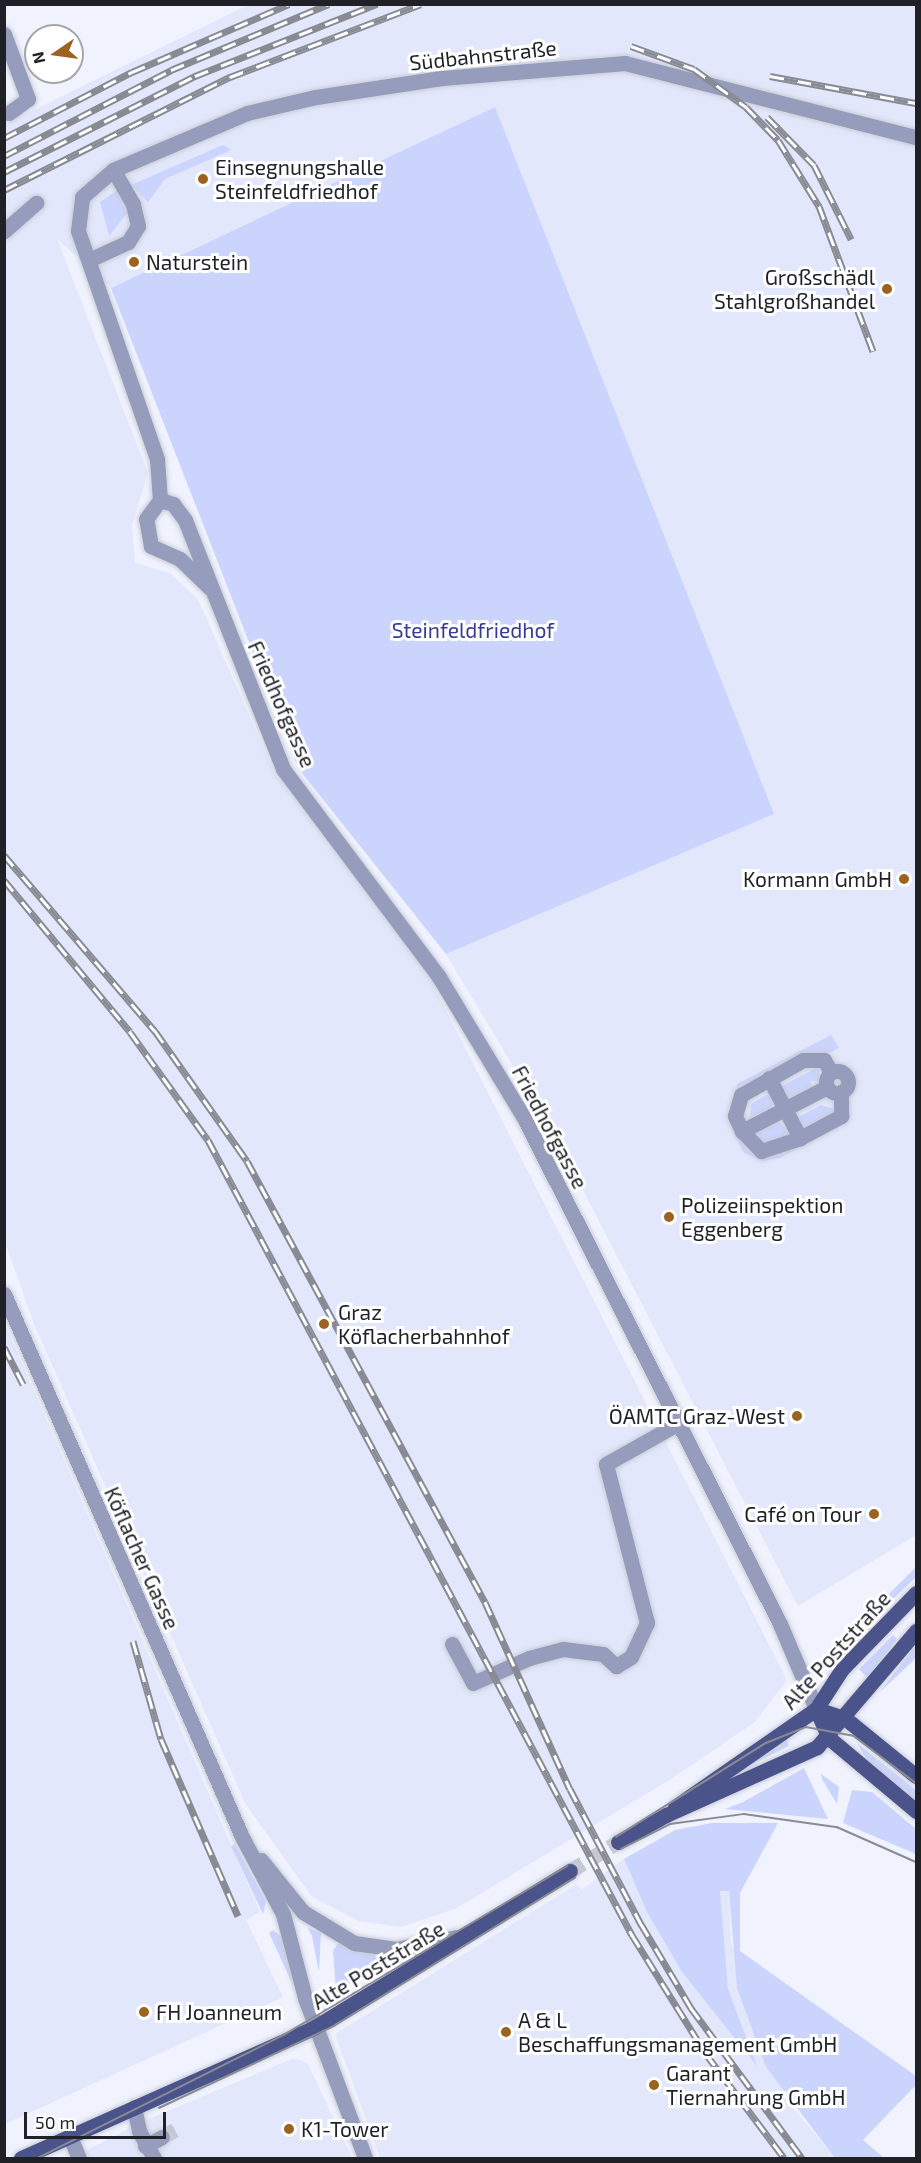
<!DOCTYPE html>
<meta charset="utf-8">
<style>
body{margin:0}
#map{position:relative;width:921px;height:2163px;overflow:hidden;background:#f0f3fe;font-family:"Exo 2",sans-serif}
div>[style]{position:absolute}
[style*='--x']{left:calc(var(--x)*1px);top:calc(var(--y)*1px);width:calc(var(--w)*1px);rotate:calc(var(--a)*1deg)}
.built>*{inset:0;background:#e2e7fb}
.green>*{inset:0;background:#cbd4fd}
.minor-tunnel>*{height:15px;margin-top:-7.5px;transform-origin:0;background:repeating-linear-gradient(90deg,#c6c9d3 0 15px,transparent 0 23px)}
.major-tunnel>*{height:15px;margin-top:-7.5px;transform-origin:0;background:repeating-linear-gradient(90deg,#c6c9d3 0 15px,transparent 0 23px)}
.roads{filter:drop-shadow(0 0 2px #cacdd7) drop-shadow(0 0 2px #cacdd7)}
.minor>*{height:15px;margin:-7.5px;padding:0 7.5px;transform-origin:7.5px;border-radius:7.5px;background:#959cbc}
.minor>.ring{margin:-7.5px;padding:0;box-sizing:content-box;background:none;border:15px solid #959cbc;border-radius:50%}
.major>*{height:15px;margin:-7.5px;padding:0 7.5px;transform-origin:7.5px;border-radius:7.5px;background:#4a538a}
.tram>*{height:1.5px;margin:-0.75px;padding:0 0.75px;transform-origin:0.75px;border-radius:0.75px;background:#898b94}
.rail>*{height:7px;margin-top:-3.5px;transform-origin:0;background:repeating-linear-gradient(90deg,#fff 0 14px,#898b94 0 28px);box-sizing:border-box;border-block:2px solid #898b94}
.dots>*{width:16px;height:16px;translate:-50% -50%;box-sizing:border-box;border:3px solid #fff;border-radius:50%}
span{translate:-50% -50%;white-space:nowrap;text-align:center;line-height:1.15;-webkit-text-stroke:6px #fff;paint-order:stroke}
.street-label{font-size:21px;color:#1f2127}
.poi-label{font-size:21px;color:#1f2127}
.left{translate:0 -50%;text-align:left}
.right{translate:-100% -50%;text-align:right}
.park-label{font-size:21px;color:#363d90}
.frame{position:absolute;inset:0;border:6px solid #1f2127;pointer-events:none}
.north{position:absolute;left:24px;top:24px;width:60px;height:60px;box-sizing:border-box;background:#fff;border:2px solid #a5a6a9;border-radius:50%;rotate:257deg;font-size:16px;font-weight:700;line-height:24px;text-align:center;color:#1f2127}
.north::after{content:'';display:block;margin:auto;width:21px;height:27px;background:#9b6220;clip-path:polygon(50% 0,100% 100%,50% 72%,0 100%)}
.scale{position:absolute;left:24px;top:2112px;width:142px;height:27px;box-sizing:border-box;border:3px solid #1f2127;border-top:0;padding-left:8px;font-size:18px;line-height:21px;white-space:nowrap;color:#1f2127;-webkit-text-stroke:4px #fff;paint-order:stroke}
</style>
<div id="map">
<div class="built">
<div style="clip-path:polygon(248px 5px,916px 5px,916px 1535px,798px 1606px,556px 1138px,446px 954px,773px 814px,495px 107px,111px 288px,57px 239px,148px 473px,132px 524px,135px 563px,170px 573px,198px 599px,274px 772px,431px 981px,787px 1680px,755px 1722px,671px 1779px,455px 1909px,400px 1927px,359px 1921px,312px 1897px,245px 1803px,34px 1324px,5px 1242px,5px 124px)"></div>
<div style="clip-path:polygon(4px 1322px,260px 1912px,246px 1920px,283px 1997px,5px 2124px)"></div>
<div style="clip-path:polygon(624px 1859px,647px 1912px,755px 2063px,728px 1989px,721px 1942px,720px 1890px,729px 1891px,731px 1942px,788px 2102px,835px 2158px,380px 2158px,335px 2034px,577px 1884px,581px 1890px)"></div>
<div style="clip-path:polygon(294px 2058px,308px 2064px,352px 2158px,72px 2158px,137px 2124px)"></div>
</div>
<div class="green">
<div style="clip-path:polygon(495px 107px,774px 814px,446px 954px,298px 768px,111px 288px)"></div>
<div style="clip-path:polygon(223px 145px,231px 150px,165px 179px,148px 202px,131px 185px)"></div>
<div style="clip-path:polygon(116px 191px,122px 193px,128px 212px,109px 236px,100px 202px)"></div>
<div style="clip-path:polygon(831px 1035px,839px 1048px,826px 1055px,804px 1053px,738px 1090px,737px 1084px)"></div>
<div style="clip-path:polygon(818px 1067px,820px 1081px,810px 1081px,812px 1086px,786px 1100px,780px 1087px)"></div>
<div style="clip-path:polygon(771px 1092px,772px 1107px,750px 1118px,751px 1104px)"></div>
<div style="clip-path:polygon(821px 1105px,837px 1110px,804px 1131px,797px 1118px)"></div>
<div style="clip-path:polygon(778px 1122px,794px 1134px,774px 1147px,749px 1136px)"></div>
<div style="clip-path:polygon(732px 1130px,748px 1147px,826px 1134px,780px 1158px,763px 1161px,744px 1153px)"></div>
<div style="clip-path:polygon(916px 1567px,916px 1577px,841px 1649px,849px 1634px)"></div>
<div style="clip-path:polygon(893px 1635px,897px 1639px,867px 1678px,859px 1669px)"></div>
<div style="clip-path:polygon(916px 1645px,916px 1658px,880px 1692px,886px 1684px)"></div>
<div style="clip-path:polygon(786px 1738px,789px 1746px,750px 1765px,750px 1762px)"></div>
<div style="clip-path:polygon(857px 1743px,916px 1790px,916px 1803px,869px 1764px)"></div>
<div style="clip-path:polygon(804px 1768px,828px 1819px,725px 1809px,743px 1802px)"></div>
<div style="clip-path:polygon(821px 1774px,839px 1787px,837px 1804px,822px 1779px)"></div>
<div style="clip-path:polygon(852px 1790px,872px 1792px,916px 1829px,916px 1854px,843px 1823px)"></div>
<div style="clip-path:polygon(712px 1823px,778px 1823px,740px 1893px,740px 1951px,916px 2076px,916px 2085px,863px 2140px,884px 2158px,835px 2158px,766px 2067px,737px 1988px,729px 1891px,720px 1891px,728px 1989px,757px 2066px,682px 1972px,647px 1912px,624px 1859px,675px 1830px)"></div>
<div style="clip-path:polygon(235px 1844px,266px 1902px,263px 1914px,231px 1846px)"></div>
<div style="clip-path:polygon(308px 1928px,321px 1933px,319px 1972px,312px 1936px)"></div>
<div style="clip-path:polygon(273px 1930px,283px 1938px,294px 1987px,269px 1933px)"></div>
<div style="clip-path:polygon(338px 1943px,380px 1955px,381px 1965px,336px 1992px,333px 1951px)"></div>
</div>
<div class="minor-tunnel">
<div style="--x:162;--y:2137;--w:21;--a:-29"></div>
</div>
<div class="major-tunnel">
<div style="--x:570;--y:1871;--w:56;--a:-31.1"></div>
</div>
<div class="roads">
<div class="minor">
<div style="--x:4;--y:34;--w:69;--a:69.7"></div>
<div style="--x:28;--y:99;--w:24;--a:144"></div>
<div style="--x:4;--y:231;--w:43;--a:-41.2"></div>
<div style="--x:89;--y:260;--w:43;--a:-24.8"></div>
<div style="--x:128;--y:242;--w:19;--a:-58"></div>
<div style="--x:138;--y:226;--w:23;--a:-103"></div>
<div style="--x:133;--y:204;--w:39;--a:-120"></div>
<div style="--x:160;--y:500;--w:41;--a:-94.2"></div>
<div style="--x:157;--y:459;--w:241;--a:-109.1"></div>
<div style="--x:78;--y:231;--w:34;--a:-83"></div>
<div style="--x:82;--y:197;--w:41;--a:-41.1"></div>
<div style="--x:113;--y:170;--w:146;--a:-23"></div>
<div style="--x:247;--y:113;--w:71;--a:-13.1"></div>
<div style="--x:316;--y:97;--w:127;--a:-8.6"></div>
<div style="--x:442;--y:78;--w:184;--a:-4.7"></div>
<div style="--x:625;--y:63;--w:300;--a:14.3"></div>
<div style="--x:210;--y:588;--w:42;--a:-136"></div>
<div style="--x:180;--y:559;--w:32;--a:-156"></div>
<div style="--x:151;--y:546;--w:27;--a:-100"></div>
<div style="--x:146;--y:519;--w:24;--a:-54"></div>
<div style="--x:160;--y:500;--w:14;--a:17"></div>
<div style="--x:173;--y:504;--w:20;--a:53"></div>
<div style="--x:185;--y:520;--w:268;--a:68.5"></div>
<div style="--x:283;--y:769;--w:260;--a:53.1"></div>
<div style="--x:439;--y:977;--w:162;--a:58.9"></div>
<div style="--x:523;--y:1116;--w:569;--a:63.16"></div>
<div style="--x:780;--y:1624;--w:92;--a:67"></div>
<div class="ring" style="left:826px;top:1071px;width:7px;height:7px"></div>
<div style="--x:769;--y:1078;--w:68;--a:62.7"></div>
<div style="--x:800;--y:1138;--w:47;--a:-28.2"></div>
<div style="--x:841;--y:1116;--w:24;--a:-90"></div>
<div style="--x:827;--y:1087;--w:96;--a:152.6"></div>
<div style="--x:742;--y:1131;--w:17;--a:-115"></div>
<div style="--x:735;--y:1116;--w:22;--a:-74"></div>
<div style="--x:741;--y:1095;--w:71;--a:-29.4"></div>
<div style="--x:803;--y:1060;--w:21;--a:0"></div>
<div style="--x:824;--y:1060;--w:14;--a:60"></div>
<div style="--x:742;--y:1131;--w:28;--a:46"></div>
<div style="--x:761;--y:1151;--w:41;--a:-18.4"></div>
<div style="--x:4;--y:1294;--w:593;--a:66.33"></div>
<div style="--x:242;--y:1837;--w:87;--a:62"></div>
<div style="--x:283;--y:1914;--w:87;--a:75.3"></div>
<div style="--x:305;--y:1998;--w:171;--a:69.4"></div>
<div style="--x:452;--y:1644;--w:44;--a:61.7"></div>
<div style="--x:473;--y:1683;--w:61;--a:-24.1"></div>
<div style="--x:529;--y:1658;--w:35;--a:-15"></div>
<div style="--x:563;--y:1649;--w:40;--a:7.1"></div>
<div style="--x:603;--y:1654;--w:18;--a:43"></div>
<div style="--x:616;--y:1666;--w:17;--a:-31"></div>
<div style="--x:631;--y:1657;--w:38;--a:-65"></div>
<div style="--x:647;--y:1623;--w:164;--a:-104.5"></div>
<div style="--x:606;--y:1464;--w:81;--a:-29.4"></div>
<div style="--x:261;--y:1860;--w:67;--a:51.1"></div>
<div style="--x:303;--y:1912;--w:60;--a:31.3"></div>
<div style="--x:354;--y:1943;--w:42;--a:8.1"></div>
<div style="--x:396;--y:1949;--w:62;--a:-11.1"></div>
<div style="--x:134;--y:2107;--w:25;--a:78"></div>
<div style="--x:139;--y:2131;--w:31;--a:61"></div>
<div style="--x:70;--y:2137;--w:23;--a:67"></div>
<div style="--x:145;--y:2146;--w:19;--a:-28"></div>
</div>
<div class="major">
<div style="--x:816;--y:1709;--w:32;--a:66"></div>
<div style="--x:829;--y:1738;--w:114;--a:40"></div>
<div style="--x:816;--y:1709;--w:32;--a:18"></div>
<div style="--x:846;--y:1719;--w:90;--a:39.2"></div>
<div style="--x:675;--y:1807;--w:172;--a:-34.8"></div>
<div style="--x:816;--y:1709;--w:48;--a:-57"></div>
<div style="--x:842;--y:1669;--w:106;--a:-45.8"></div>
<div style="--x:618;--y:1842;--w:55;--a:-29.4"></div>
<div style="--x:666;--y:1815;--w:166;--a:-24.2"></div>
<div style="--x:817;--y:1747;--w:153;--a:-49.5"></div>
<div style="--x:21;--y:2158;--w:322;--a:-24"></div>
<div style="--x:315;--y:2027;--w:299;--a:-31.5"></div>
</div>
</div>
<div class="tram">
<div style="--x:616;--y:1837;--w:177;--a:-32.1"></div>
<div style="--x:766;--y:1743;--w:43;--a:-21.8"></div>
<div style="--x:806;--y:1727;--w:49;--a:10.6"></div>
<div style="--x:854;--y:1736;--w:78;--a:37.2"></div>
<div style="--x:621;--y:1849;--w:55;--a:-27"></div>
<div style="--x:670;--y:1824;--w:75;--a:-7.7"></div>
<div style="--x:744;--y:1814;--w:94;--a:8"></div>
<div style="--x:837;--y:1827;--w:86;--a:23.9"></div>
<div style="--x:159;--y:2108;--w:193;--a:-25.1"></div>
<div style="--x:334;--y:2026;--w:283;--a:-31.6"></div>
<div style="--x:38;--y:2158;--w:275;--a:-26.6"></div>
<div style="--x:284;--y:2035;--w:330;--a:-30.8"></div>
</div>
<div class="rail">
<div style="--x:631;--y:46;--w:67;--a:20.1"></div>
<div style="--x:694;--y:69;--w:64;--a:36.2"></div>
<div style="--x:746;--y:107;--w:46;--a:45.9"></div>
<div style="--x:778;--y:140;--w:78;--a:58.2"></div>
<div style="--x:819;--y:206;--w:155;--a:69.6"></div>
<div style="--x:770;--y:76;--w:148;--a:10.5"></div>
<div style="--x:767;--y:117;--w:67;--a:45.6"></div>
<div style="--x:814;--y:165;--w:83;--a:63.4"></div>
<div style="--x:4;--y:138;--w:144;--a:-27.3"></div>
<div style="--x:132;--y:72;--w:171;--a:-23.4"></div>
<div style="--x:4;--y:156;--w:188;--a:-27.2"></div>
<div style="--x:171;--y:70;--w:171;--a:-22.7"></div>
<div style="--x:4;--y:172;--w:214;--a:-26.7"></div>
<div style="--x:195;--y:76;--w:196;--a:-21.6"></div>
<div style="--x:4;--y:190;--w:253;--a:-26.6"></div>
<div style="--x:230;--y:77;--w:204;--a:-20.9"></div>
<div style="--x:4;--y:855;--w:232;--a:49.4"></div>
<div style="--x:155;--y:1031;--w:159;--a:54.7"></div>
<div style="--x:247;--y:1161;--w:501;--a:61.65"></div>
<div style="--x:485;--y:1602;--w:205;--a:65.6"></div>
<div style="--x:570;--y:1789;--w:153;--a:62.3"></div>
<div style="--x:641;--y:1924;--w:98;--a:59.2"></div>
<div style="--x:691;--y:2008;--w:187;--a:53.5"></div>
<div style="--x:4;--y:880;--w:197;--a:50.3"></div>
<div style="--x:130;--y:1032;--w:133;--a:54.2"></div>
<div style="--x:208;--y:1140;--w:901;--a:61.93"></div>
<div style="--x:632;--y:1935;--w:140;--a:58.1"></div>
<div style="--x:706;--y:2054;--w:130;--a:53.1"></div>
<div style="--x:4;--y:1347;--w:42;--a:62.8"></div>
<div style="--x:133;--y:1641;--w:102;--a:74.1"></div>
<div style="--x:161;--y:1739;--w:193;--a:66.5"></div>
</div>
<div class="dots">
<div style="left:203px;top:179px;background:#9b6220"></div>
<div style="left:134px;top:262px;background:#9b6220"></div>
<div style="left:887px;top:289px;background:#9b6220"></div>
<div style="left:904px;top:879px;background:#9b6220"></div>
<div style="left:669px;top:1217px;background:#9b6220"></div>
<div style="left:324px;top:1324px;background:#9b6220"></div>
<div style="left:797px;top:1416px;background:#9b6220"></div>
<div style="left:874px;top:1514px;background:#9b6220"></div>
<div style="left:144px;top:2012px;background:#9b6220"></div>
<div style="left:506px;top:2032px;background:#9b6220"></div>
<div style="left:654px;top:2085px;background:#9b6220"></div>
<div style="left:289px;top:2129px;background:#9b6220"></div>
</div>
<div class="street-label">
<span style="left:483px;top:55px;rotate:-6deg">Südbahnstraße</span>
<span style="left:282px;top:704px;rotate:66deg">Friedhofgasse</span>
<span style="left:550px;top:1127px;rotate:62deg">Friedhofgasse</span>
<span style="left:142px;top:1558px;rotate:66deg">Köflacher Gasse</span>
<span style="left:836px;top:1650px;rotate:-48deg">Alte Poststraße</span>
<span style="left:378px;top:1965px;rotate:-31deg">Alte Poststraße</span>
</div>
<div class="poi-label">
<span class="left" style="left:215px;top:179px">Einsegnungshalle<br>Steinfeldfriedhof</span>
<span class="left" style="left:146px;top:262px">Naturstein</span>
<span class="right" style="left:875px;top:289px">Großschädl<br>Stahlgroßhandel</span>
<span class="right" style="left:892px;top:879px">Kormann GmbH</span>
<span class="left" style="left:681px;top:1217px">Polizeiinspektion<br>Eggenberg</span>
<span class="left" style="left:338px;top:1324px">Graz<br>Köflacherbahnhof</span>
<span class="right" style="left:785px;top:1416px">ÖAMTC Graz-West</span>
<span class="right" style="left:862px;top:1514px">Café on Tour</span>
<span class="left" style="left:156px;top:2012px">FH Joanneum</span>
<span class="left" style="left:518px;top:2032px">A &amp; L<br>Beschaffungsmanagement GmbH</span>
<span class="left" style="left:666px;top:2085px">Garant<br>Tiernahrung GmbH</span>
<span class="left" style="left:301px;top:2129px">K1-Tower</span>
</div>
<div class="park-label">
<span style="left:473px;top:630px">Steinfeldfriedhof</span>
</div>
<div class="frame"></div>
<div class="north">N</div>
<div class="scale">50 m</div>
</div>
